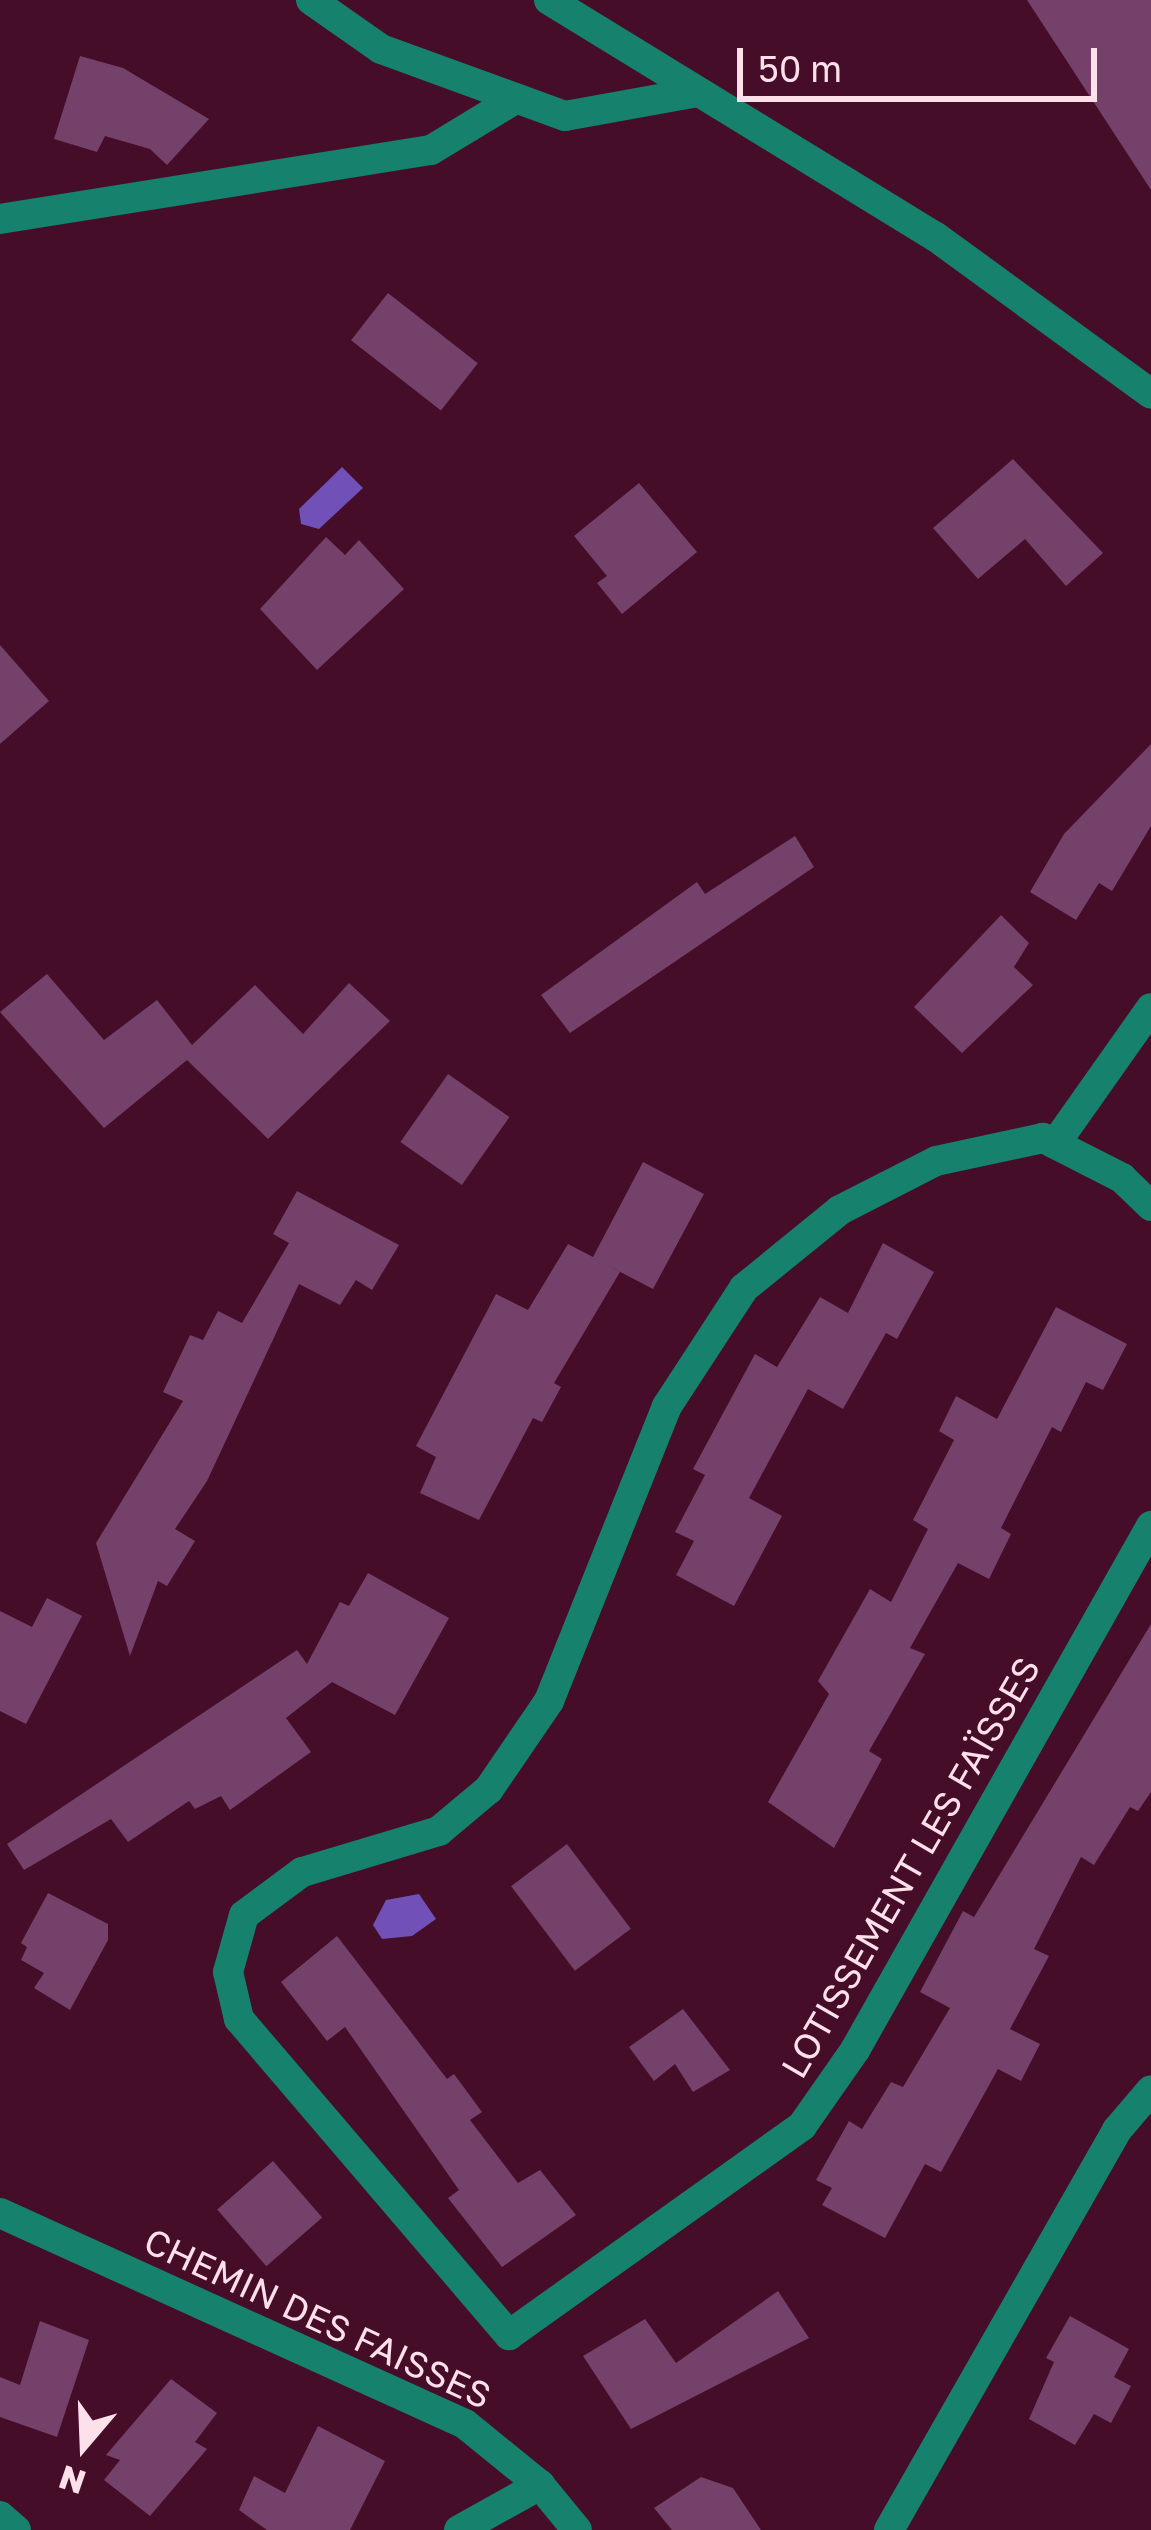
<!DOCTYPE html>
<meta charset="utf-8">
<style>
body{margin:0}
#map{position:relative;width:1151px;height:2530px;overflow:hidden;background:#450d28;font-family:"Golos Text",sans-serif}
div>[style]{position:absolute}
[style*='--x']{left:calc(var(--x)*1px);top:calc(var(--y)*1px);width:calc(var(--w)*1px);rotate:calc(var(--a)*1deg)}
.water>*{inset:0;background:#7150b7}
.building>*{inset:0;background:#734169;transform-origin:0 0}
.minor>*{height:30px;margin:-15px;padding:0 15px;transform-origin:15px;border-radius:15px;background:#16816c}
span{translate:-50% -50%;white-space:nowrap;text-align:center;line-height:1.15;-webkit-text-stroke:9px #450d28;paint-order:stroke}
.street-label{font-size:36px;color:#fee0eb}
.north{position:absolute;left:24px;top:2386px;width:120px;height:120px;-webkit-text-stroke:9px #450d28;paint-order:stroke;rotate:199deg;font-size:33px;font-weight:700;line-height:48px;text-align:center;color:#fee0eb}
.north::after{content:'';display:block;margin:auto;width:42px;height:54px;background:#fee0eb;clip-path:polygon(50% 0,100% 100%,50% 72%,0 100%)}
.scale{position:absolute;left:737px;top:48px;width:360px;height:54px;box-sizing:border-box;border:6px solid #fee0eb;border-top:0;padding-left:15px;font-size:36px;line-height:42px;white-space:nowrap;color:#fee0eb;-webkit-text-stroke:9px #450d28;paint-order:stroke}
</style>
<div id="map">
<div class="water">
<div style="clip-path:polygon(342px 467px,363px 488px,319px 529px,301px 524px,299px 509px)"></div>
<div style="clip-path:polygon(419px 1894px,436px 1919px,412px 1936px,382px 1939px,373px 1925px,386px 1900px)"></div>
</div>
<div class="building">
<div style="clip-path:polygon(1027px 0,1151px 0,1151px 190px)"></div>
<div style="clip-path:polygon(80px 56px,123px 68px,209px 119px,167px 165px,150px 149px,105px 136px,97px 152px,54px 139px)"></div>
<div style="left:388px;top:293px;width:114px;height:60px;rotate:38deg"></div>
<div style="clip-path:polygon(1013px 459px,1103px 553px,1066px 586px,1025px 539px,978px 579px,933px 528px)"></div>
<div style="clip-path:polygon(639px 483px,697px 552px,622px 614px,597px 583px,607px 576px,574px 536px)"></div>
<div style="clip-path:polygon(326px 537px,345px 555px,359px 540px,404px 589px,317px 670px,260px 609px)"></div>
<div style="clip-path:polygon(0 645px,49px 701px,0 744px)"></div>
<div style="clip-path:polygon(1151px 744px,1151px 826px,1112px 891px,1099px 883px,1076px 920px,1030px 892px,1064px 834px)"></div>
<div style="clip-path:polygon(795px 836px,814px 867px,570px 1033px,541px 995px,697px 882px,705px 894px)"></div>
<div style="clip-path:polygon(1001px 915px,1029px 943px,1014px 967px,1033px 985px,962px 1053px,914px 1007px)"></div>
<div style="clip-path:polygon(47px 974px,104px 1040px,157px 1000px,192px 1045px,255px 985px,303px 1034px,349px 983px,390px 1021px,268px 1139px,187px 1060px,104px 1128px,0 1012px)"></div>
<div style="left:448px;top:1074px;width:75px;height:83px;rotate:35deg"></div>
<div style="clip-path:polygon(643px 1162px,704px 1194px,653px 1289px,605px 1264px,620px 1272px,554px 1383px,561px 1387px,542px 1422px,533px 1418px,479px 1520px,420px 1493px,436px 1457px,416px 1446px,496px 1294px,528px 1310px,568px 1244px,593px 1257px)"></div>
<div style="clip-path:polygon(297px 1191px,399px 1245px,372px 1290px,356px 1280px,340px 1305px,299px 1284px,207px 1481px,175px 1529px,195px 1541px,167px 1586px,158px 1581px,130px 1656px,96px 1543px,183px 1401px,163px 1392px,190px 1335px,203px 1340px,218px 1311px,242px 1323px,289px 1243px,273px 1234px)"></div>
<div style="clip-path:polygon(883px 1243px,934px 1272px,897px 1339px,886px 1333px,843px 1409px,808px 1389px,749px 1498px,782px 1516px,734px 1606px,676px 1575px,694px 1541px,675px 1532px,705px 1475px,693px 1469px,755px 1354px,777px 1367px,820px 1297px,848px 1313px)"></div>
<div style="clip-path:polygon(1056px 1307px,1127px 1344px,1103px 1390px,1086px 1382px,1061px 1432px,1052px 1427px,1001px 1528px,1011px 1534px,989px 1579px,958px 1563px,910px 1648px,925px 1654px,869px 1751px,882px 1759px,834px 1848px,768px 1802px,829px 1694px,818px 1681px,870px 1589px,891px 1602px,928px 1529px,913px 1520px,954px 1440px,939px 1431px,956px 1396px,997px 1419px)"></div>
<div style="clip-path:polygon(368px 1573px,449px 1618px,395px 1715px,332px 1682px,286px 1718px,311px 1752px,230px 1810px,221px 1796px,195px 1809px,189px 1801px,128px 1842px,111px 1819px,24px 1870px,7px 1844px,297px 1650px,307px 1664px,340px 1602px,349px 1606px)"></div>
<div style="clip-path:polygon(47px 1598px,82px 1616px,26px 1724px,0 1711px,0 1611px,32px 1627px)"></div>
<div style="clip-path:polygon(1151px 1624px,1151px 1792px,1138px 1811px,1130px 1807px,1094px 1865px,1081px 1857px,1034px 1949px,1049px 1956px,1010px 2029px,1040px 2044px,1021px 2081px,998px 2069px,941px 2172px,925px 2164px,885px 2238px,822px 2205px,832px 2188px,816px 2180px,849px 2121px,862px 2129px,891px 2082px,903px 2087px,950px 2008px,920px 1992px,963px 1911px,974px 1917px)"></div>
<div style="left:567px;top:1844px;width:106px;height:70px;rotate:53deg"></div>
<div style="clip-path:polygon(48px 1893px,108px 1924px,108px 1940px,70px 2010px,34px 1988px,44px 1973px,21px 1960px,27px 1947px,21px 1943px)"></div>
<div style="clip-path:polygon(337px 1936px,447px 2079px,454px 2074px,482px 2112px,470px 2120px,518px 2183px,540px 2170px,576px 2215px,502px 2267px,448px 2198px,459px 2190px,345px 2027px,327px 2041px,281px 1982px)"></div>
<div style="clip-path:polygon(683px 2009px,730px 2070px,693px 2092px,675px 2064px,654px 2081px,629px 2047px)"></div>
<div style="left:273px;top:2161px;width:75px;height:74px;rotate:49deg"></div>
<div style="clip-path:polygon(778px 2291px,809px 2338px,631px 2429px,583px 2356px,645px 2319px,676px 2363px)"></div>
<div style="clip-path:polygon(1070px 2316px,1129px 2349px,1114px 2377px,1131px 2386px,1111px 2423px,1094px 2414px,1075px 2445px,1029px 2419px,1054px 2362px,1046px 2358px)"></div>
<div style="clip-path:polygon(40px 2321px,89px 2340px,57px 2437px,0 2417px,0 2377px,20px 2385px)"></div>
<div style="clip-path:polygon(171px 2379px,217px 2413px,195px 2442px,207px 2449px,150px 2516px,104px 2480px,120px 2460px,106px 2455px)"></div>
<div style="clip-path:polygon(318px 2426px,385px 2461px,350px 2530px,267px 2530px,239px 2510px,254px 2476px,285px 2493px)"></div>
<div style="clip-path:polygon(701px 2477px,733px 2488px,761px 2530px,672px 2530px,654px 2508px)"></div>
</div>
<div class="minor">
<div style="--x:311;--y:0;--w:85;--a:35"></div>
<div style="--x:381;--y:49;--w:196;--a:20"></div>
<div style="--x:565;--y:116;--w:135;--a:-10.2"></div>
<div style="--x:549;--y:0;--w:454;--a:31.5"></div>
<div style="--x:936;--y:237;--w:266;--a:36.1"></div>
<div style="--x:0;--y:219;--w:436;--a:-9.1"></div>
<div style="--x:431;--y:150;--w:100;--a:-31.2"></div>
<div style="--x:1055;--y:1144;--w:166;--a:-54.8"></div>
<div style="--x:1151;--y:1206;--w:40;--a:-136"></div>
<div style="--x:1122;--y:1178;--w:89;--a:-153.1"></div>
<div style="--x:1043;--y:1138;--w:109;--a:167.9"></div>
<div style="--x:936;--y:1161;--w:108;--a:153"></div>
<div style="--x:840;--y:1210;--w:124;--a:140.9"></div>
<div style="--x:744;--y:1288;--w:141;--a:123.1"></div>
<div style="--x:667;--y:1406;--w:318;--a:111.8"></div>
<div style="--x:549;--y:1701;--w:107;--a:124.3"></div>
<div style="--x:489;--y:1789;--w:65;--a:140"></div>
<div style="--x:439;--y:1831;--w:143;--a:163.3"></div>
<div style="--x:302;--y:1872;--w:72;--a:143.4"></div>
<div style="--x:244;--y:1915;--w:59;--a:105.7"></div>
<div style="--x:228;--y:1972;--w:48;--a:76.8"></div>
<div style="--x:239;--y:2019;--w:416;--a:49.5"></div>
<div style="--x:509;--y:2335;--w:360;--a:-35.5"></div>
<div style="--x:802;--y:2126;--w:93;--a:-55.1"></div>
<div style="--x:855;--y:2050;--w:602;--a:-60.54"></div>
<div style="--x:0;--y:2213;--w:511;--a:24.41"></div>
<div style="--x:465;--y:2424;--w:97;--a:39.1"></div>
<div style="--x:540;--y:2485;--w:58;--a:50.6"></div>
<div style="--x:0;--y:2516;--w:21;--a:41"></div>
<div style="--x:459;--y:2530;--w:93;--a:-29.1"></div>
<div style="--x:889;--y:2530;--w:460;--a:-60.3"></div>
<div style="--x:1117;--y:2130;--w:52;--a:-49.6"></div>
</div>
<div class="street-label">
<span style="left:910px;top:1867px;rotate:-60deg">LOTISSEMENT LES FAÏSSES</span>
<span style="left:318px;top:2318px;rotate:25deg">CHEMIN DES FAISSES</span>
</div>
<div class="north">N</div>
<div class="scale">50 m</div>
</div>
